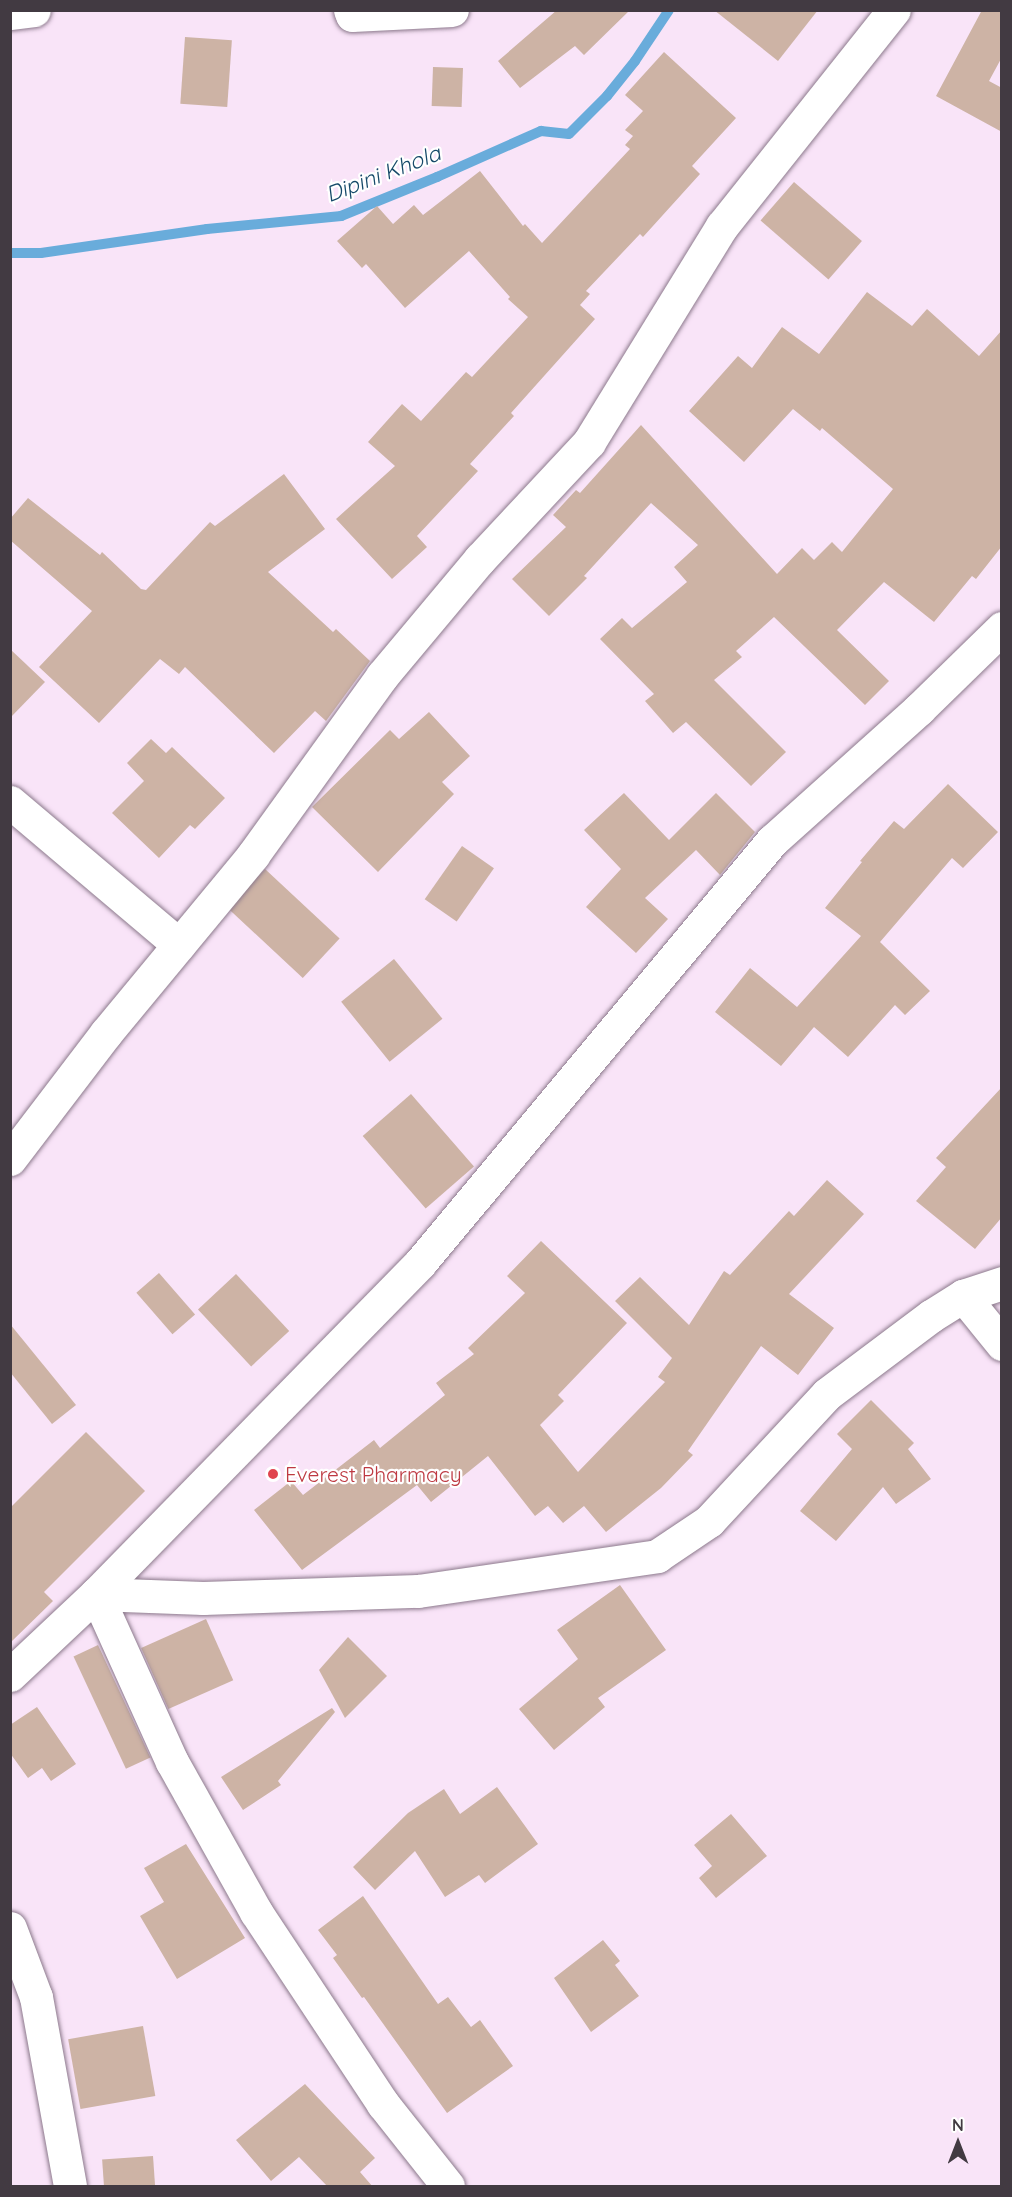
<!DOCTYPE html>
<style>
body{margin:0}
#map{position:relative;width:1012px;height:2197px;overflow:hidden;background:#f9e4f8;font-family:Quicksand,sans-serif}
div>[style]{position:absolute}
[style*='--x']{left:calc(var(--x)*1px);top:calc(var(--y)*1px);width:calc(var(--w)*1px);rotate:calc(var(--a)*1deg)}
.stream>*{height:10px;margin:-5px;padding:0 5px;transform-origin:5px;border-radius:5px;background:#69acdb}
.building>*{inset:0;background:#cdb3a5;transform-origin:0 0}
.roads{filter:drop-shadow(0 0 2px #8c798c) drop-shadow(0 0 2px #8c798c)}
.street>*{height:33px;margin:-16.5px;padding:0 16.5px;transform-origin:16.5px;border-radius:16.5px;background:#fff}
.dots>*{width:16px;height:16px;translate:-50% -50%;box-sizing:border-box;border:3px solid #fff;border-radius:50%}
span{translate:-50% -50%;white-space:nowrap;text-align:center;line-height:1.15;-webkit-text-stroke:4.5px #fff;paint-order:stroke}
.health-label{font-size:21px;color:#be3a42}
.left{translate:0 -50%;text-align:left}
.water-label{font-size:22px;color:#164969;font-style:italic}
.frame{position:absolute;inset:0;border:12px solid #423a42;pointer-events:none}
.north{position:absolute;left:928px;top:2113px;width:60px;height:60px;-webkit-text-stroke:4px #fff;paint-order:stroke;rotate:0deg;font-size:16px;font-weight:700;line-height:24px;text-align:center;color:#423a42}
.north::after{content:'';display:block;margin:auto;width:21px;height:27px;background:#423a42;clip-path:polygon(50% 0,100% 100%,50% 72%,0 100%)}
</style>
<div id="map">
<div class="stream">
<div style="--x:10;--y:253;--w:31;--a:0"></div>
<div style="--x:41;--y:253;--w:168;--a:-8.2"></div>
<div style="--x:207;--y:229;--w:135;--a:-5.5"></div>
<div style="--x:341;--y:216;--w:104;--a:-22.1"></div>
<div style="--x:437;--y:177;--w:114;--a:-23.9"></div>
<div style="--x:541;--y:131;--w:28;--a:6"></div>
<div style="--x:569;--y:134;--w:54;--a:-45"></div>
<div style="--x:607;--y:96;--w:45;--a:-51.3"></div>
<div style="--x:635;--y:61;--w:61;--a:-56.3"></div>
</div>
<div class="building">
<div style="clip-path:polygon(557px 10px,630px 10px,584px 55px,575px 46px,520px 88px,498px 61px)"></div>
<div style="clip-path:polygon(714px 10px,818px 10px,778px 61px)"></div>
<div style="clip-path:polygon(982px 10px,1002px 10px,1002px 57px,989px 81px,1002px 88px,1002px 132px,936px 96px)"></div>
<div style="left:185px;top:37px;width:47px;height:67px;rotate:4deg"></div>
<div style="clip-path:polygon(664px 52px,736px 118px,692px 166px,700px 174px,643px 237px,640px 234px,586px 291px,590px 294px,580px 305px,595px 319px,511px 413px,514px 416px,470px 464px,478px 471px,417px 536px,427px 547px,392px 579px,336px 519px,395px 466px,368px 442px,402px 404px,421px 421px,466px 372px,472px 377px,528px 317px,508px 299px,510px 297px,469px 251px,405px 308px,366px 264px,362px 268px,337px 241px,377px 206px,393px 224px,414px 205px,423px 215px,480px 171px,523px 226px,525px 224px,542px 243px,630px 149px,625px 145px,633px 136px,625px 130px,643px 111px,625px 95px)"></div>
<div style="left:433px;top:67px;width:30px;height:39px;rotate:2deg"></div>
<div style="left:794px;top:182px;width:90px;height:51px;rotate:41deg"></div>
<div style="clip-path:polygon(867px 292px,912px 326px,927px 309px,979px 356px,1002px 330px,1002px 546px,976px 579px,972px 576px,934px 622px,884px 582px,837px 630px,889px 681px,865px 705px,774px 617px,736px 651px,742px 657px,714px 680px,786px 752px,751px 786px,686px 722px,673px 733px,645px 701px,654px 694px,600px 639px,622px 618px,632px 628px,687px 582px,674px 567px,698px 545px,651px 503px,584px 576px,587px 578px,549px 616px,512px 579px,566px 527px,553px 515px,576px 490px,580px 493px,641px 425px,777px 574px,802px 548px,814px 560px,832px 542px,842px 552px,893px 489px,822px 428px,820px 431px,793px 409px,744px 462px,689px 411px,738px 356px,752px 368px,782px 327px,819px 354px)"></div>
<div style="clip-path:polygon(284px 474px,325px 529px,268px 572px,333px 632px,336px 629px,370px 661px,326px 721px,315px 711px,274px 753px,185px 667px,179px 674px,160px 659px,99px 723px,39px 667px,92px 611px,10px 540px,10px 519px,28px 498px,100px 555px,102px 552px,141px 589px,146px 590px,210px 522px,215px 526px)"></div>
<div style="clip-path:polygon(10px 649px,45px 682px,10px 718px)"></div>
<div style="clip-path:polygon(429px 712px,470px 756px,442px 782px,454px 794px,378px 872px,312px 807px,390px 730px,399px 739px)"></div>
<div style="clip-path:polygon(151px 739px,166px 753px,172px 747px,225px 798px,195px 829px,190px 825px,159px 858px,112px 813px,144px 781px,127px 763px)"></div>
<div style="clip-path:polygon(948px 784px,998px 832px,963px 868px,952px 858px,880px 942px,930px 991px,905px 1015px,895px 1005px,848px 1057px,814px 1027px,781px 1066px,715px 1012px,750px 968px,797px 1007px,861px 936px,825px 908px,862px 862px,860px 861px,894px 821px,904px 829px)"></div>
<div style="clip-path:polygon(624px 793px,669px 840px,716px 793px,755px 832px,720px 875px,696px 850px,645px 898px,668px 919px,636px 953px,586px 907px,621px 869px,584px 830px)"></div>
<div style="left:462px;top:846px;width:39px;height:65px;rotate:35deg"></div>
<div style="left:265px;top:869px;width:102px;height:54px;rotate:43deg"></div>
<div style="left:394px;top:959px;width:77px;height:68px;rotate:51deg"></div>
<div style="clip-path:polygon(1002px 1087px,1002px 1217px,975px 1249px,916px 1201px,946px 1167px,936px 1158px)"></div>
<div style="left:411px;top:1094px;width:96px;height:64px;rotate:49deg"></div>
<div style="clip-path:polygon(827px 1180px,864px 1214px,789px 1294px,834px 1328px,798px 1375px,761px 1346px,688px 1451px,693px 1455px,661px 1488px,606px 1532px,584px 1506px,563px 1523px,548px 1506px,535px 1516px,488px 1456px,431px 1502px,417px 1485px,302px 1570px,254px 1510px,291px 1481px,303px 1495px,374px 1440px,380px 1448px,445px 1395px,436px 1383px,474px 1354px,468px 1348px,525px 1293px,507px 1276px,541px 1241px,627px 1323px,558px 1395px,564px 1401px,540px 1425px,578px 1472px,665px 1382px,658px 1377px,672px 1358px,615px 1301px,640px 1277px,689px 1325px,724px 1271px,730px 1275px,789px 1211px,794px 1216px)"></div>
<div style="left:159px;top:1273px;width:55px;height:30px;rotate:49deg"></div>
<div style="left:236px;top:1274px;width:78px;height:52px;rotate:47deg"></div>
<div style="clip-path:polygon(10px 1324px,76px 1405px,52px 1424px,10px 1372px)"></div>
<div style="clip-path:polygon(871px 1400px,914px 1443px,908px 1449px,931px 1479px,896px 1504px,883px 1487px,836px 1541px,800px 1511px,852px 1449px,837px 1434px)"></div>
<div style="clip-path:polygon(86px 1432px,145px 1491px,44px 1592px,53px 1601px,10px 1643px,10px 1508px)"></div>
<div style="clip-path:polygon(620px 1585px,666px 1650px,598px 1698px,605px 1707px,554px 1750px,519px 1709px,578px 1659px,557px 1630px)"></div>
<div style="left:206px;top:1619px;width:67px;height:71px;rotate:66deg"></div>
<div style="clip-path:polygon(348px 1637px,387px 1676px,345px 1718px,319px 1670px)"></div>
<div style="left:98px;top:1645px;width:124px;height:27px;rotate:65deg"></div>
<div style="clip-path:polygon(37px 1707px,76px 1764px,51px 1781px,42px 1768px,28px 1778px,10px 1753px,10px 1725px)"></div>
<div style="clip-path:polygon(332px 1708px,335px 1712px,278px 1781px,281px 1785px,243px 1810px,221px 1777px)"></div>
<div style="clip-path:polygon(497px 1787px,538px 1844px,485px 1883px,479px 1875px,445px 1897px,415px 1851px,375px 1890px,353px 1867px,408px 1813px,444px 1789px,460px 1814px)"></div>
<div style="clip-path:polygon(731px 1814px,767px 1856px,716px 1898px,699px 1878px,712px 1866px,694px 1845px)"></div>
<div style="clip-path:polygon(186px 1844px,245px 1938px,177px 1979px,140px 1916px,164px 1902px,144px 1868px)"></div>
<div style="clip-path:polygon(363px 1896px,438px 2004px,448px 1997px,471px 2027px,480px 2020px,513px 2066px,447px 2113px,364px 1997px,362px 1998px,333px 1958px,337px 1955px,318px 1930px)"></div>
<div style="clip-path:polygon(603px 1940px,620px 1961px,615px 1965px,639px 1996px,591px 2032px,554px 1978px)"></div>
<div style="left:143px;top:2026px;width:71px;height:76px;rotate:80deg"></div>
<div style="clip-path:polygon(305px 2084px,375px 2158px,360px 2172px,373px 2187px,328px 2187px,299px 2157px,271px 2181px,236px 2140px)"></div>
<div style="left:153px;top:2156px;width:31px;height:51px;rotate:86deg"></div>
</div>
<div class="roads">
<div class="street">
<div style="--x:350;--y:10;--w:5;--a:68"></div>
<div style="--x:352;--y:15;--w:100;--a:-2.9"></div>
<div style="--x:10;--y:13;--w:24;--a:-7"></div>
<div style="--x:10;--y:802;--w:221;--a:40.2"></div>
<div style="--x:10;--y:1159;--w:158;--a:-52.7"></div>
<div style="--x:106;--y:1033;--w:231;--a:-50.4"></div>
<div style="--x:253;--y:855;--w:221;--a:-54.2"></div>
<div style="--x:382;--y:676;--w:153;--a:-50.1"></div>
<div style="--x:480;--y:559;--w:160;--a:-47"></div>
<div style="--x:589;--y:442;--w:254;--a:-58.4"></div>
<div style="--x:722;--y:226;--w:276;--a:-51.5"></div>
<div style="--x:963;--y:1296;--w:62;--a:50.9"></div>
<div style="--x:10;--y:1675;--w:118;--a:-43.3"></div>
<div style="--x:96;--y:1594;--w:463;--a:-45.6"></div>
<div style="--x:420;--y:1263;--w:550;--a:-50.17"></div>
<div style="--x:772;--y:841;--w:198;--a:-41.9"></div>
<div style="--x:919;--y:709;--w:116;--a:-44.3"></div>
<div style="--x:10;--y:1928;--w:74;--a:69.4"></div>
<div style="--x:36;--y:1997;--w:192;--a:79.8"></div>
<div style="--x:448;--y:2186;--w:105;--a:-128.4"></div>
<div style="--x:383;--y:2104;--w:230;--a:-123.5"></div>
<div style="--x:256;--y:1912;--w:172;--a:-119.2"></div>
<div style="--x:172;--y:1762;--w:184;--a:-114.3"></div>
<div style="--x:96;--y:1594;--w:107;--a:2.1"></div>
<div style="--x:203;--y:1598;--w:215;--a:-1.9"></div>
<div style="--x:418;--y:1591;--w:242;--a:-8.3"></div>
<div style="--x:657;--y:1556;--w:63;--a:-33.9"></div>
<div style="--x:709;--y:1521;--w:173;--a:-47.1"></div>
<div style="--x:827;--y:1394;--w:130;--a:-36.9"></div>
<div style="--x:931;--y:1316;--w:38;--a:-32"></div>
<div style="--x:963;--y:1296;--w:41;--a:-18.4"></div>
</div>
</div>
<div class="dots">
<div style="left:273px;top:1474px;background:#e0444e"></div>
</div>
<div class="health-label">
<span class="left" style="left:285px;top:1474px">Everest Pharmacy</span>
</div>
<div class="water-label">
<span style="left:383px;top:174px;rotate:-21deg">Dipini Khola</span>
</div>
<div class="frame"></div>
<div class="north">N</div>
</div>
